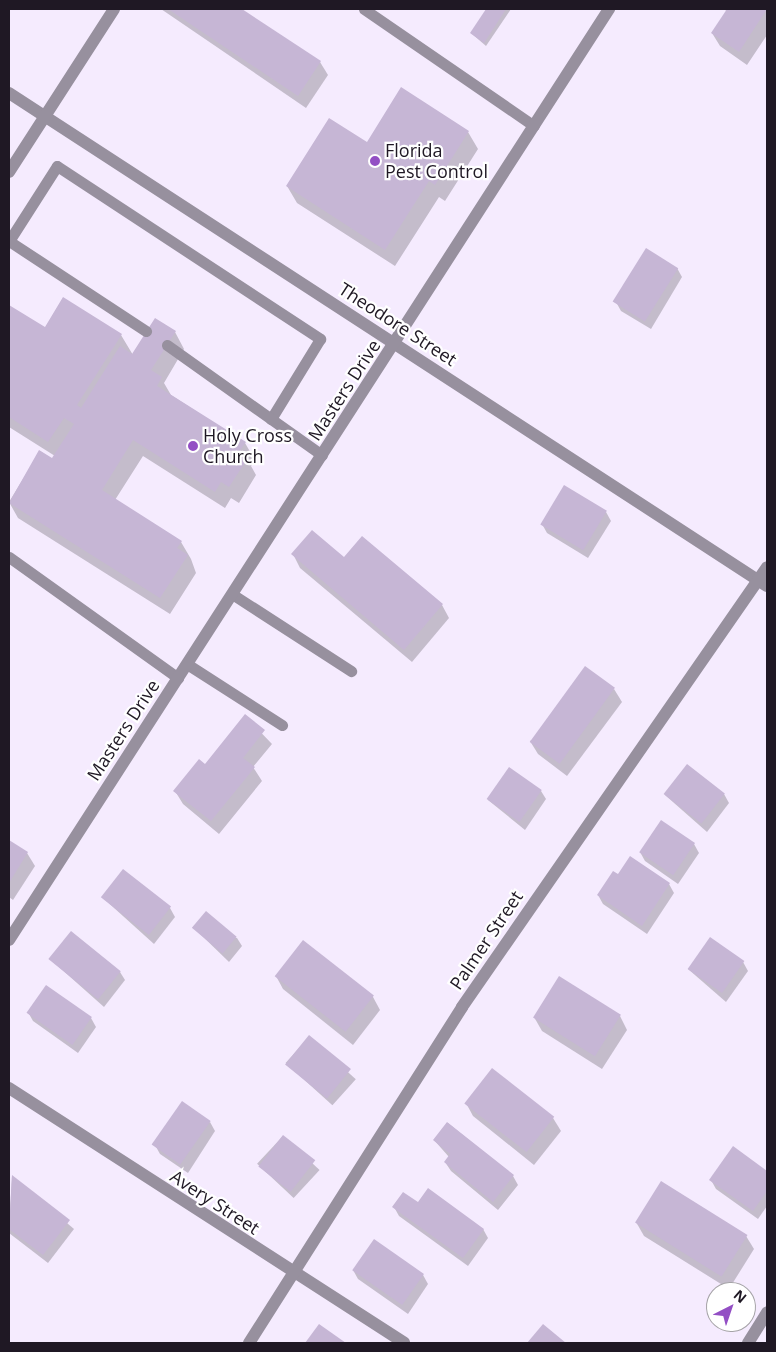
<!DOCTYPE html>
<style>
body{margin:0}
#map{position:relative;width:776px;height:1352px;overflow:hidden;background:#f5ebfe;font-family:"Open Sans",sans-serif}
div>[style]{position:absolute}
[style*='--x']{left:calc(var(--x)*1px);top:calc(var(--y)*1px);width:calc(var(--w)*1px);rotate:calc(var(--a)*1deg)}
.shadow>*{inset:0;background:#0003;transform-origin:0 0}
.building>*{inset:0;background:#c6b6d5;transform-origin:0 0}
.service>*{height:11px;margin:-5.5px;padding:0 5.5px;transform-origin:5.5px;border-radius:5.5px;background:#97909e}
.minor>*{height:12px;margin:-6px;padding:0 6px;transform-origin:6px;border-radius:6px;background:#97909e}
.tertiary>*{height:12px;margin:-6px;padding:0 6px;transform-origin:6px;border-radius:6px;background:#97909e}
.dots>*{width:14px;height:14px;translate:-50% -50%;box-sizing:border-box;border:2px solid #fff;border-radius:50%}
span{translate:-50% -50%;white-space:nowrap;text-align:center;line-height:1.15;-webkit-text-stroke:4.5px #fff;paint-order:stroke}
.poi-label{font-size:18px;color:#1f1824}
.left{translate:0 -50%;text-align:left}
.street-label{font-size:18px;color:#1f1824}
.frame{position:absolute;inset:0;border:10px solid #1f1824;pointer-events:none}
.north{position:absolute;left:706px;top:1282px;width:50px;height:50px;box-sizing:border-box;background:#fff;border:1px solid #a5a3a7;border-radius:50%;rotate:41deg;font-size:14px;font-weight:700;line-height:20px;text-align:center;color:#1f1824}
.north::after{content:'';display:block;margin:auto;width:18px;height:22px;background:#934fc4;clip-path:polygon(50% 0,100% 100%,50% 72%,0 100%)}
</style>
<div id="map">
<div class="shadow">
<div style="clip-path:polygon(161px 9px,240px 9px,320px 62px,328px 75px,306px 108px)"></div>
<div style="clip-path:polygon(488px 9px,511px 9px,486px 46px,471px 33px)"></div>
<div style="clip-path:polygon(723px 9px,767px 9px,767px 35px,747px 65px,720px 46px,712px 33px,727px 11px)"></div>
<div style="clip-path:polygon(468px 132px,478px 149px,445px 201px,439px 197px,395px 266px,297px 203px,287px 186px,367px 144px)"></div>
<div style="clip-path:polygon(677px 268px,682px 277px,651px 329px,621px 311px,616px 302px)"></div>
<div style="clip-path:polygon(9px 306px,45px 329px,121px 335px,133px 355px,175px 332px,184px 349px,164px 383px,171px 395px,245px 443px,255px 460px,251px 466px,256px 475px,239px 503px,231px 498px,225px 508px,143px 456px,115px 500px,181px 542px,191px 559px,196px 573px,170px 614px,18px 518px,9px 502px,40px 451px,52px 459px,55px 456px,9px 427px)"></div>
<div style="clip-path:polygon(606px 512px,611px 521px,588px 558px,547px 533px,542px 524px)"></div>
<div style="clip-path:polygon(293px 554px,344px 559px,442px 605px,449px 618px,412px 662px,300px 568px)"></div>
<div style="clip-path:polygon(614px 689px,622px 702px,567px 776px,538px 754px,530px 741px)"></div>
<div style="clip-path:polygon(245px 716px,272px 744px,253px 767px,262px 781px,219px 834px,183px 804px,175px 791px,205px 766px)"></div>
<div style="clip-path:polygon(541px 791px,546px 799px,525px 830px,488px 800px)"></div>
<div style="clip-path:polygon(724px 794px,729px 803px,707px 832px,665px 795px)"></div>
<div style="clip-path:polygon(9px 841px,27px 853px,35px 866px,13px 900px,9px 897px)"></div>
<div style="clip-path:polygon(694px 844px,699px 853px,678px 884px,645px 861px,640px 852px)"></div>
<div style="clip-path:polygon(619px 876px,669px 884px,674px 893px,647px 934px,603px 904px,598px 895px)"></div>
<div style="clip-path:polygon(103px 898px,170px 908px,175px 917px,154px 944px)"></div>
<div style="clip-path:polygon(194px 928px,237px 938px,242px 946px,229px 962px)"></div>
<div style="clip-path:polygon(50px 959px,120px 972px,125px 980px,104px 1007px)"></div>
<div style="clip-path:polygon(743px 962px,748px 971px,726px 1002px,688px 969px)"></div>
<div style="clip-path:polygon(276px 976px,373px 997px,380px 1010px,353px 1045px,283px 989px)"></div>
<div style="clip-path:polygon(28px 1012px,91px 1018px,96px 1027px,78px 1053px,33px 1021px)"></div>
<div style="clip-path:polygon(620px 1016px,627px 1030px,602px 1069px,542px 1031px,534px 1017px)"></div>
<div style="left:309px;top:1037px;width:63px;height:35px;rotate:42deg"></div>
<div style="clip-path:polygon(466px 1103px,553px 1118px,561px 1131px,534px 1165px,473px 1116px)"></div>
<div style="clip-path:polygon(210px 1122px,215px 1131px,188px 1173px,160px 1154px,155px 1145px)"></div>
<div style="clip-path:polygon(448px 1123px,513px 1176px,518px 1185px,498px 1210px,451px 1171px,445px 1162px,449px 1157px,434px 1140px)"></div>
<div style="left:283px;top:1136px;width:50px;height:38px;rotate:43deg"></div>
<div style="clip-path:polygon(733px 1148px,767px 1173px,767px 1206px,758px 1219px,716px 1189px,711px 1180px)"></div>
<div style="clip-path:polygon(12px 1176px,74px 1229px,48px 1263px,9px 1233px)"></div>
<div style="clip-path:polygon(418px 1204px,483px 1229px,488px 1238px,468px 1266px,399px 1216px,394px 1207px)"></div>
<div style="clip-path:polygon(636px 1222px,746px 1236px,754px 1249px,729px 1289px,644px 1236px)"></div>
<div style="clip-path:polygon(353px 1270px,423px 1275px,428px 1284px,408px 1314px,358px 1279px)"></div>
</div>
<div class="building">
<div style="clip-path:polygon(168px 9px,242px 9px,321px 61px,298px 96px)"></div>
<div style="clip-path:polygon(486px 9px,506px 9px,484px 43px,470px 33px)"></div>
<div style="clip-path:polygon(727px 9px,767px 9px,739px 52px,711px 33px)"></div>
<div style="clip-path:polygon(401px 87px,469px 131px,435px 185px,429px 181px,385px 250px,286px 186px,329px 118px,367px 142px)"></div>
<div style="left:646px;top:248px;width:38px;height:63px;rotate:32deg"></div>
<div style="clip-path:polygon(63px 297px,122px 334px,77px 405px,81px 408px,120px 346px,132px 354px,155px 318px,176px 331px,151px 370px,162px 377px,157px 386px,246px 442px,239px 452px,248px 458px,229px 487px,221px 482px,215px 492px,133px 440px,102px 490px,182px 541px,177px 548px,188px 555px,160px 598px,9px 503px,39px 450px,52px 458px,74px 424px,64px 418px,48px 442px,9px 417px,9px 305px,45px 327px)"></div>
<div style="left:564px;top:485px;width:50px;height:46px;rotate:31deg"></div>
<div style="clip-path:polygon(312px 530px,344px 557px,362px 536px,443px 604px,404px 650px,291px 554px)"></div>
<div style="left:585px;top:666px;width:37px;height:94px;rotate:36deg"></div>
<div style="clip-path:polygon(245px 714px,265px 730px,243px 758px,255px 767px,211px 821px,173px 791px,199px 759px,205px 764px)"></div>
<div style="left:687px;top:764px;width:48px;height:38px;rotate:38deg"></div>
<div style="left:509px;top:767px;width:40px;height:39px;rotate:35deg"></div>
<div style="left:661px;top:820px;width:41px;height:39px;rotate:34deg"></div>
<div style="clip-path:polygon(9px 840px,28px 852px,9px 883px)"></div>
<div style="clip-path:polygon(630px 856px,670px 883px,642px 926px,597px 895px,613px 871px,618px 874px)"></div>
<div style="left:123px;top:869px;width:61px;height:36px;rotate:38deg"></div>
<div style="left:206px;top:911px;width:40px;height:22px;rotate:40deg"></div>
<div style="left:71px;top:931px;width:64px;height:36px;rotate:39deg"></div>
<div style="left:710px;top:937px;width:42px;height:39px;rotate:35deg"></div>
<div style="left:303px;top:940px;width:90px;height:46px;rotate:38deg"></div>
<div style="left:559px;top:976px;width:73px;height:49px;rotate:32deg"></div>
<div style="left:46px;top:985px;width:56px;height:34px;rotate:35deg"></div>
<div style="left:309px;top:1035px;width:54px;height:38px;rotate:39deg"></div>
<div style="left:492px;top:1068px;width:79px;height:45px;rotate:38deg"></div>
<div style="left:182px;top:1101px;width:35px;height:53px;rotate:35deg"></div>
<div style="clip-path:polygon(447px 1122px,514px 1175px,493px 1202px,444px 1162px,450px 1154px,433px 1140px)"></div>
<div style="left:283px;top:1135px;width:41px;height:40px;rotate:38deg"></div>
<div style="clip-path:polygon(733px 1146px,767px 1171px,767px 1191px,753px 1211px,709px 1180px)"></div>
<div style="clip-path:polygon(12px 1175px,70px 1220px,43px 1255px,9px 1229px)"></div>
<div style="left:661px;top:1181px;width:102px;height:49px;rotate:32deg"></div>
<div style="clip-path:polygon(428px 1188px,484px 1229px,463px 1258px,392px 1207px,403px 1192px,418px 1202px)"></div>
<div style="left:374px;top:1239px;width:61px;height:38px;rotate:35deg"></div>
<div style="clip-path:polygon(319px 1324px,346px 1343px,305px 1343px)"></div>
<div style="clip-path:polygon(543px 1324px,566px 1343px,527px 1343px)"></div>
</div>
<div class="service">
<div style="--x:364;--y:9;--w:206;--a:34.5"></div>
<div style="--x:9;--y:241;--w:89;--a:-57.4"></div>
<div style="--x:57;--y:166;--w:315;--a:33.3"></div>
<div style="--x:320;--y:339;--w:94;--a:121.5"></div>
<div style="--x:9;--y:241;--w:164;--a:33.3"></div>
<div style="--x:167;--y:345;--w:190;--a:35.4"></div>
<div style="--x:9;--y:557;--w:208;--a:35.6"></div>
<div style="--x:232;--y:594;--w:142;--a:32.9"></div>
<div style="--x:187;--y:664;--w:113;--a:32.7"></div>
</div>
<div class="minor">
<div style="--x:9;--y:93;--w:904;--a:33.04"></div>
<div style="--x:9;--y:172;--w:194;--a:-57.2"></div>
<div style="--x:9;--y:1088;--w:470;--a:32.8"></div>
<div style="--x:249;--y:1343;--w:398;--a:-57.6"></div>
<div style="--x:462;--y:1007;--w:535;--a:-55.27"></div>
<div style="--x:748;--y:1343;--w:36;--a:-58"></div>
</div>
<div class="tertiary">
<div style="--x:9;--y:940;--w:1108;--a:-57.2"></div>
</div>
<div class="dots">
<div style="left:375px;top:161px;background:#934fc4"></div>
<div style="left:193px;top:446px;background:#934fc4"></div>
</div>
<div class="poi-label">
<span class="left" style="left:385px;top:161px">Florida<br>Pest Control</span>
<span class="left" style="left:203px;top:446px">Holy Cross<br>Church</span>
</div>
<div class="street-label">
<span style="left:398px;top:324px;rotate:33deg">Theodore Street</span>
<span style="left:344px;top:390px;rotate:-57deg">Masters Drive</span>
<span style="left:123px;top:730px;rotate:-57deg">Masters Drive</span>
<span style="left:486px;top:940px;rotate:-56deg">Palmer Street</span>
<span style="left:215px;top:1202px;rotate:33deg">Avery Street</span>
</div>
<div class="frame"></div>
<div class="north">N</div>
</div>
